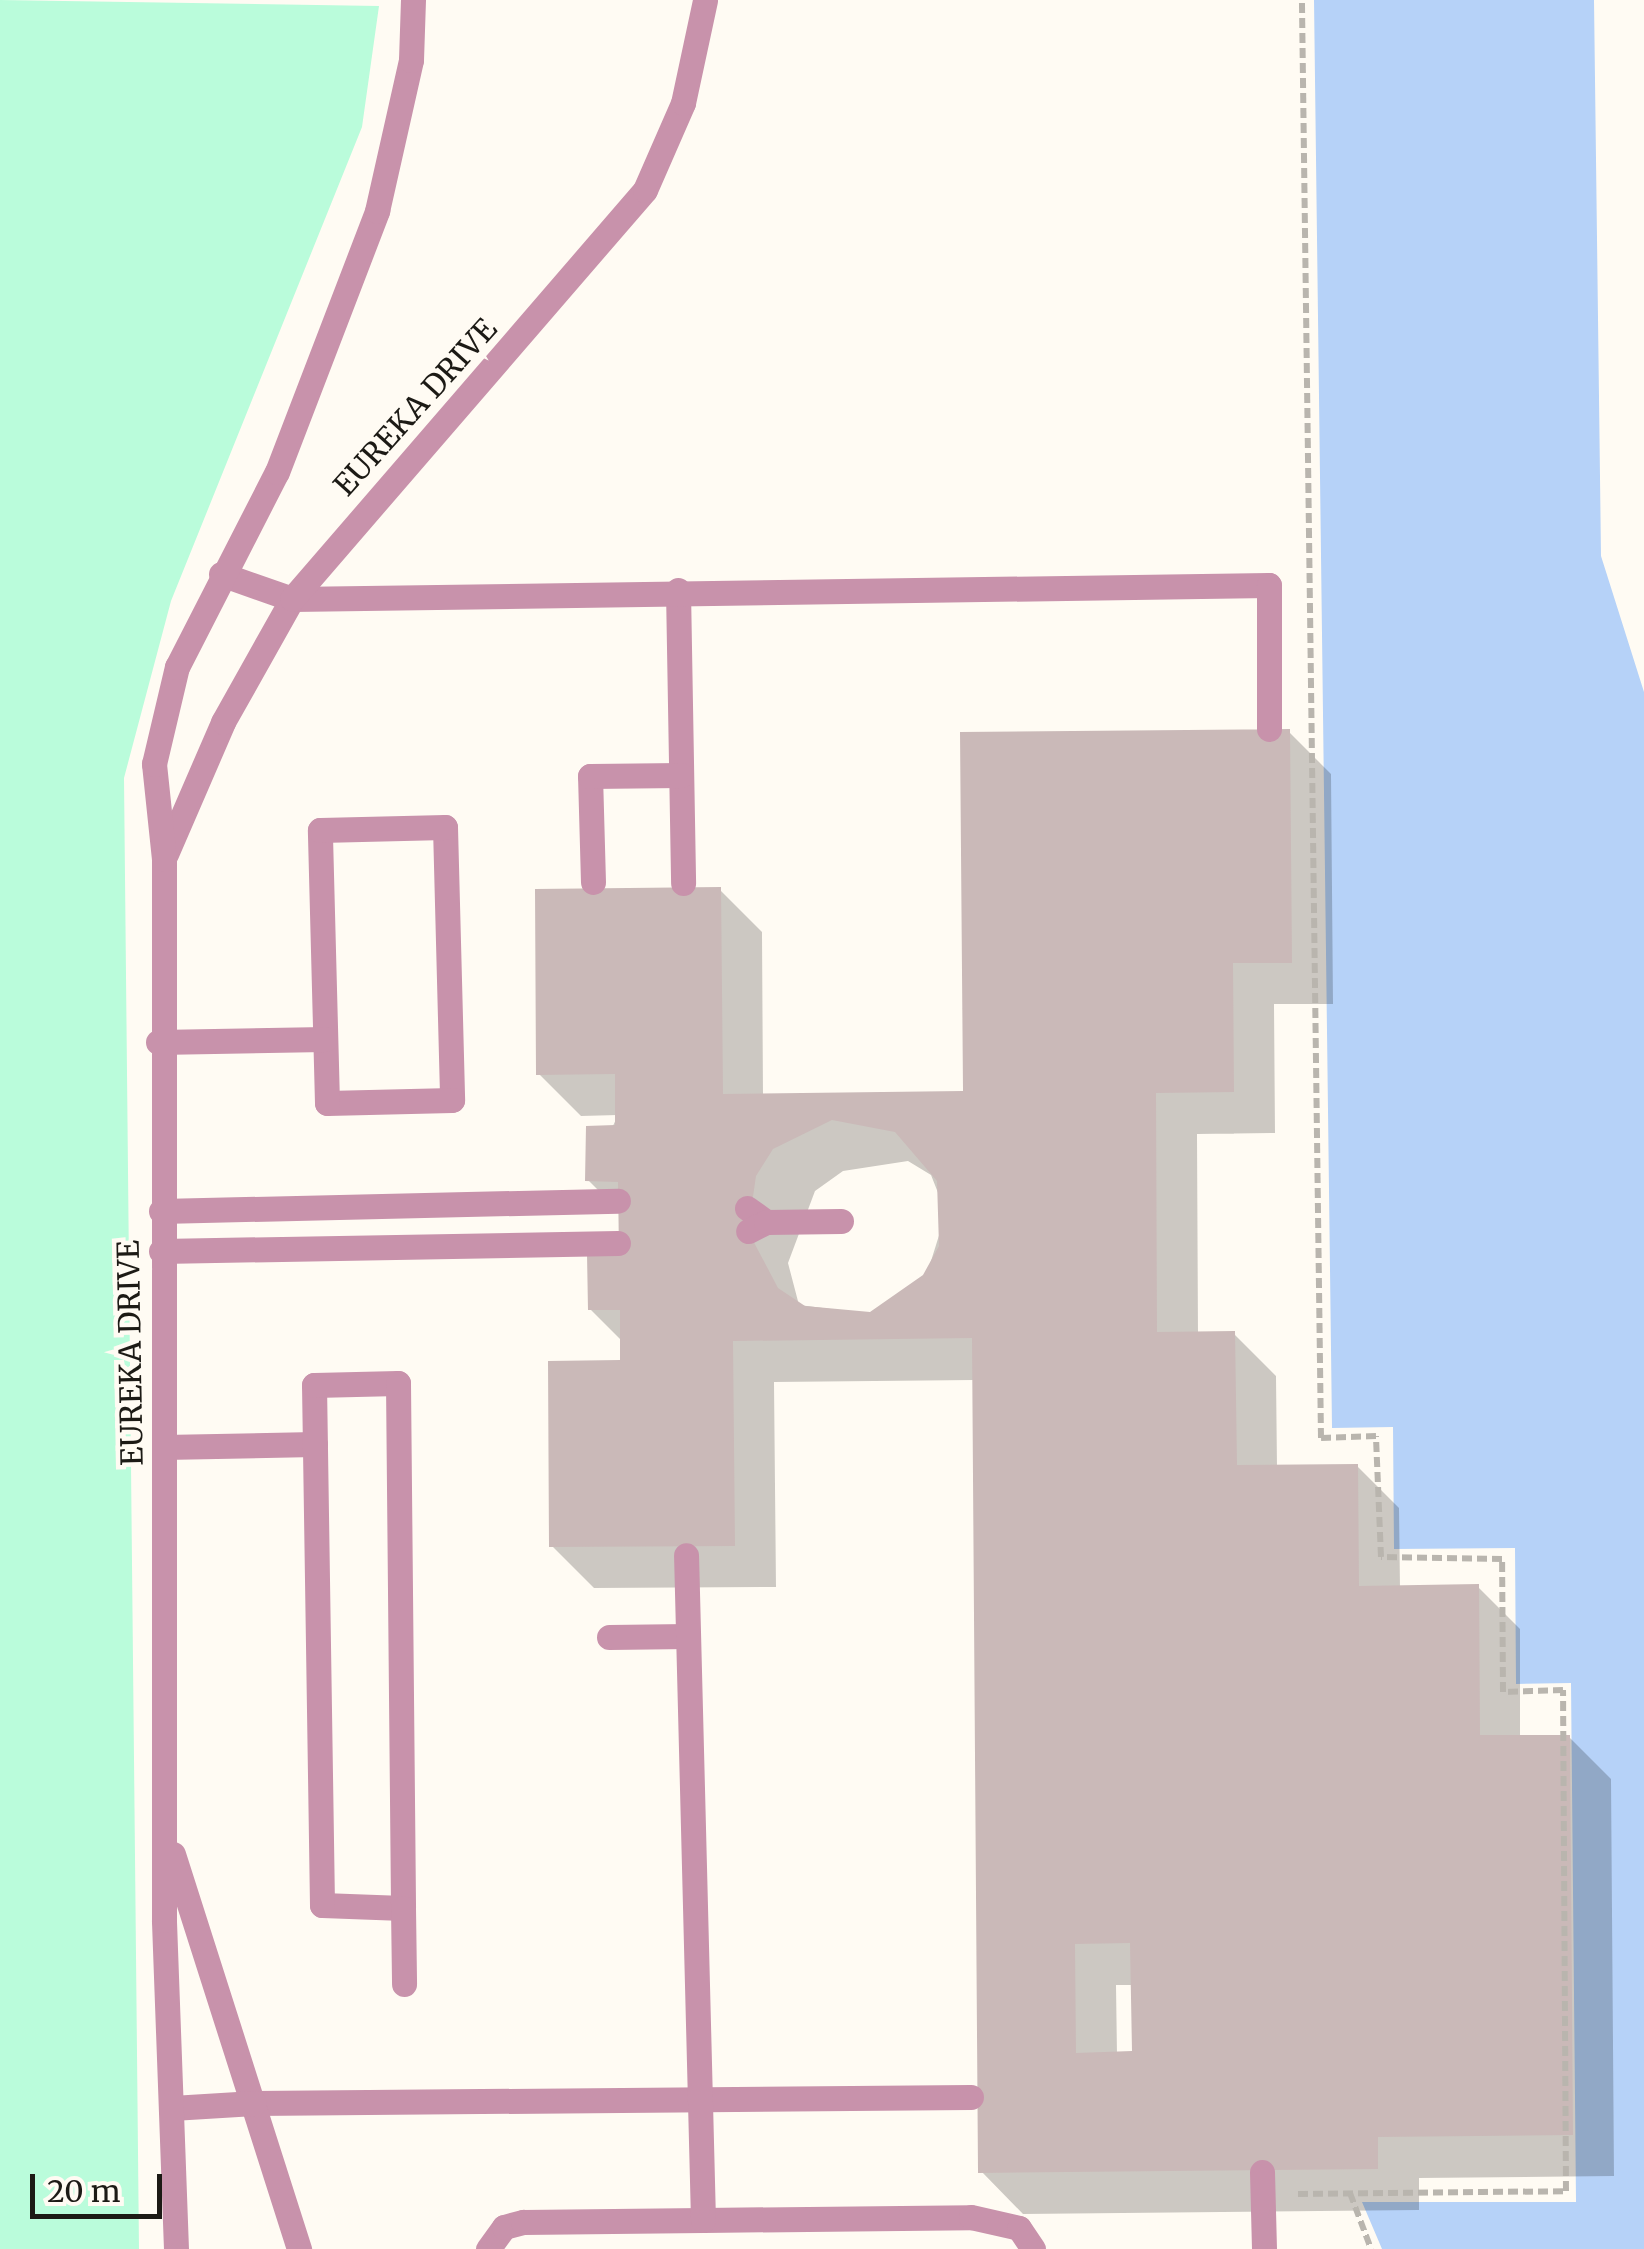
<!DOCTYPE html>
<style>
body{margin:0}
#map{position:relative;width:1644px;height:2249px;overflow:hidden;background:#fffbf3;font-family:Merriweather,serif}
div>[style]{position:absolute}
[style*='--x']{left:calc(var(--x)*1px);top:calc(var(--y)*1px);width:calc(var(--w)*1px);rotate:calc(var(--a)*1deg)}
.green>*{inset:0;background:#bafcdb}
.water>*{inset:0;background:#b6d2f8}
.shadow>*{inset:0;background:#0003}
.building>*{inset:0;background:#cab9b8}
.path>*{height:6px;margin-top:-3px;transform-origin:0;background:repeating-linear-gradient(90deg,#b9b5ae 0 10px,transparent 0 15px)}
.service>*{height:25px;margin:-12.5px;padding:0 12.5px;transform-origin:12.5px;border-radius:12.5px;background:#c892ab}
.minor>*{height:25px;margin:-12.5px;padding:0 12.5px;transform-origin:12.5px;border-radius:12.5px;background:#c892ab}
span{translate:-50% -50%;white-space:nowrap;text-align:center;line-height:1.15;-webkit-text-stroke:9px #fffbf3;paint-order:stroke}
.street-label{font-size:30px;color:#1c1a15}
.scale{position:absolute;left:30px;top:2174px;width:132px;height:45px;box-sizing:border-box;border:5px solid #1c1a15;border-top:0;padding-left:12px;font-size:30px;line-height:35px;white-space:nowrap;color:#1c1a15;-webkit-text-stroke:8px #fffbf3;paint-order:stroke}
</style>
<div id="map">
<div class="green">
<div style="clip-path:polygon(0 0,379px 6px,362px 127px,171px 601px,124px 778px,139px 2249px,0 2249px)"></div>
</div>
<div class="water">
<div style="clip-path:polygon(1314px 0,1594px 0,1601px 556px,1644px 692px,1644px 2249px,1382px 2249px,1362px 2202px,1576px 2202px,1571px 1683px,1516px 1684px,1515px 1548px,1394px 1549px,1393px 1427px,1332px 1428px)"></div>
</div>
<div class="shadow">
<div style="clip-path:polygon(evenodd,1289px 732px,1331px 774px,1333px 1004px,1274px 1004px,1275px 1133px,1197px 1134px,1198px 1334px,1234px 1334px,1276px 1376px,1277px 1467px,1357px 1466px,1399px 1508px,1400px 1588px,1478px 1587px,1520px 1629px,1520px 1738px,1569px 1737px,1611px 1779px,1614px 2176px,1419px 2178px,1419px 2210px,1023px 2214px,981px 2171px,975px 1380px,774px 1382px,776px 1587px,594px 1588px,552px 1546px,623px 1363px,623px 1342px,590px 1309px,621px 1256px,621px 1213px,588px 1180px,618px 1115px,581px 1116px,539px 1074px,720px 890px,762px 932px,763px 1096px,965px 1094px,1289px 732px,908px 1161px,931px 1175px,946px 1213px,926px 1277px,870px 1314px,799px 1305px,788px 1263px,815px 1191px,843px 1171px,908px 1161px,1289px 732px,1116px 1985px,1134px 1985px,1135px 2054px,1117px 2054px,1116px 1985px)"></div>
</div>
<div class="building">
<div style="clip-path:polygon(evenodd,1290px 729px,1292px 963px,1233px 963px,1234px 1092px,1156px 1093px,1157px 1332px,1235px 1331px,1237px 1465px,1358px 1464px,1359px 1586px,1479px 1584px,1480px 1735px,1570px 1735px,1573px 2135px,1378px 2137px,1378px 2169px,978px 2173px,972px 1338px,733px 1341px,735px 1546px,549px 1547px,548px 1361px,620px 1360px,620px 1310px,588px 1310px,587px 1254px,619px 1254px,618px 1182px,585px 1181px,586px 1126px,615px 1125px,615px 1074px,536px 1075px,535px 889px,721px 887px,723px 1094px,963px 1091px,960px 732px,1290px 729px,832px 1120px,895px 1132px,937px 1181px,939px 1246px,923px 1275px,870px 1312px,805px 1306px,778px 1288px,748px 1231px,756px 1176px,773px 1149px,832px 1120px,1290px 729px,1130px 1943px,1132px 2051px,1076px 2053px,1075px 1944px,1130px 1943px)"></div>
</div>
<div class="path">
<div style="--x:1350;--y:2193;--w:60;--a:69.4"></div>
<div style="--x:1298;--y:2194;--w:268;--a:-0.6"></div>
<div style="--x:1566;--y:2191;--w:501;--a:-90.34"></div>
<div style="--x:1563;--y:1690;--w:60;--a:178.1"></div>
<div style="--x:1503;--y:1692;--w:133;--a:-90.4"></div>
<div style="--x:1502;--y:1559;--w:121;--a:-179.1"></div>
<div style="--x:1381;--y:1557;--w:121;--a:-92.4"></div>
<div style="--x:1376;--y:1436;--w:55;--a:177.9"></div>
<div style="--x:1321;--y:1438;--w:1438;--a:-90.76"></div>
</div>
<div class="service">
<div style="--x:678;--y:590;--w:293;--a:89"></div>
<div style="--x:292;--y:599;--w:977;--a:-0.82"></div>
<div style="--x:1269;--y:585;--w:144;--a:90"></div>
<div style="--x:445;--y:827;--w:273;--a:88.5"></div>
<div style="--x:452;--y:1100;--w:125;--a:178.6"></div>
<div style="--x:327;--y:1103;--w:273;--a:-91.5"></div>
<div style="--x:320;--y:830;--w:125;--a:-1.4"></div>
<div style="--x:593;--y:882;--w:106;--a:-91.6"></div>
<div style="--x:590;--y:776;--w:91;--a:-0.6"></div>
<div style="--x:158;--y:1042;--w:167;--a:-1"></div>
<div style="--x:747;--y:1208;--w:24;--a:36"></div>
<div style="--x:766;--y:1222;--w:20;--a:153"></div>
<div style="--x:161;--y:1211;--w:457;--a:-1.3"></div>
<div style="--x:766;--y:1222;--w:75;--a:-0.8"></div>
<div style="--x:161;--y:1251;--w:457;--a:-1"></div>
<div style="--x:164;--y:1447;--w:151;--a:-1.1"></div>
<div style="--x:609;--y:1637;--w:79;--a:-0.7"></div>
<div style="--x:403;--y:1908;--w:81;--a:-177.9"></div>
<div style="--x:322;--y:1905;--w:520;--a:-90.88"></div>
<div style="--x:314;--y:1385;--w:84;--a:-1.4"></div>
<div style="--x:398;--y:1383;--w:525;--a:89.45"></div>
<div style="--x:403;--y:1908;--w:76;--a:89.2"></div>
<div style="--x:254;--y:2103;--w:717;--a:-0.48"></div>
<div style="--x:1262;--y:2172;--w:77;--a:88.5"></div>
<div style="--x:703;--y:2220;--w:268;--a:-0.6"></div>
<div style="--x:971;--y:2217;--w:49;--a:12.9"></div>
<div style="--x:1019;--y:2228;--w:25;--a:56"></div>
<div style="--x:488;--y:2249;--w:27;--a:-54"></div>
<div style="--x:504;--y:2227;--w:20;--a:-15"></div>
<div style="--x:523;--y:2222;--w:180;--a:-0.6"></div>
<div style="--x:703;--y:2220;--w:665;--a:-91.46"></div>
</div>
<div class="minor">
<div style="--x:221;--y:574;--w:75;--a:19.4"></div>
<div style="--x:166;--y:854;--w:144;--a:-66.6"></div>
<div style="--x:223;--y:722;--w:141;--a:-60.7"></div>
<div style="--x:292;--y:599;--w:540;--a:-49.2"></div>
<div style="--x:645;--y:190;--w:95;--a:-66.4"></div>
<div style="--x:683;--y:103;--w:105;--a:-77.9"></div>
<div style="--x:173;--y:1854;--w:415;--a:72.3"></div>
<div style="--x:172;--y:2108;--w:82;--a:-3.5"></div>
<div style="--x:176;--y:2249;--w:329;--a:-92.1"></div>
<div style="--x:164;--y:1920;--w:1061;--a:-90"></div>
<div style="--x:164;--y:859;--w:96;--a:-96"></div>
<div style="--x:154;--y:764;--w:100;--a:-76.7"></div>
<div style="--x:177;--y:667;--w:219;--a:-62.9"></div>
<div style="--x:277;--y:472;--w:280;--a:-69"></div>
<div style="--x:377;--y:211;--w:155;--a:-77.3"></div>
<div style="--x:411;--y:60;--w:60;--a:-88.1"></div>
</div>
<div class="street-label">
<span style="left:415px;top:407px;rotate:-48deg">EUREKA DRIVE</span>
<span style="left:130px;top:1353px;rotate:-91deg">EUREKA DRIVE</span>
</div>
<div class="scale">20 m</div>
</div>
